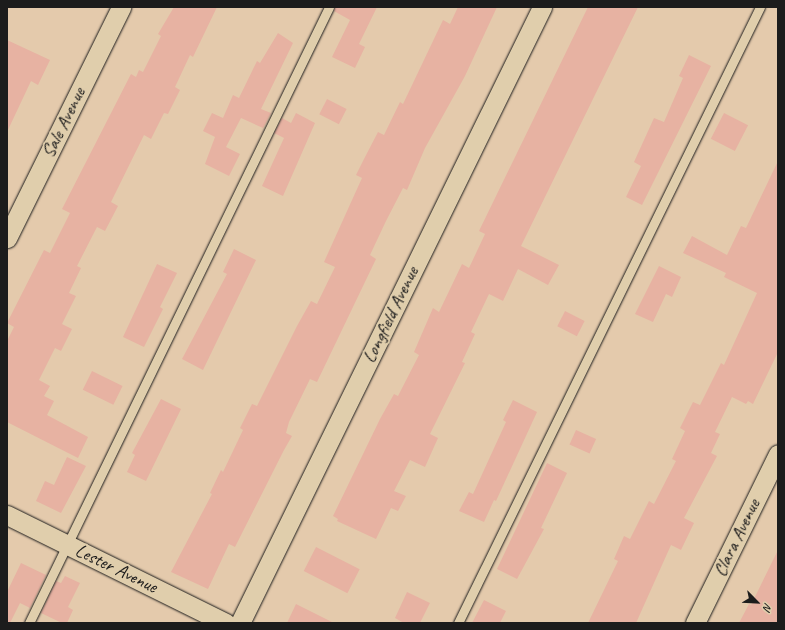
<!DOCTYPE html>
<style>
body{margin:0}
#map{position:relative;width:785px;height:630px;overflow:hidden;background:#e4caac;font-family:Caveat,sans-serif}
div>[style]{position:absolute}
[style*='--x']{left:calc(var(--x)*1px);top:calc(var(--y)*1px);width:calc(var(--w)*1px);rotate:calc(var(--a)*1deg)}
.building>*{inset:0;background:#e7b2a2;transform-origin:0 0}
.roads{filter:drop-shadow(0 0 1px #1c1c1c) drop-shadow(0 0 1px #1c1c1c)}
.lane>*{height:9px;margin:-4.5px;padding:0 4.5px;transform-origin:4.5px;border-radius:4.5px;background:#e0ceac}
.street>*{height:19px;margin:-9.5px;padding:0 9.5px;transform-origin:9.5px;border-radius:9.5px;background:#e0ceac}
span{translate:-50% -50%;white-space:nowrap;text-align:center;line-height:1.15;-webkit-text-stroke:4px #e0ceac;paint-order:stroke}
.street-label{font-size:19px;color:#1c1c1c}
.frame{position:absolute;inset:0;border:8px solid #1c1c1c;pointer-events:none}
.north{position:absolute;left:737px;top:582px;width:40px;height:40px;-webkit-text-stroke:3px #e0ceac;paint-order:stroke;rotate:114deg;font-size:11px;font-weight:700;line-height:16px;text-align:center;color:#1c1c1c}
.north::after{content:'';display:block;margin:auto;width:14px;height:18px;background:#1c1c1c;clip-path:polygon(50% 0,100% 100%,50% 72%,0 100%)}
</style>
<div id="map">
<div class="building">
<div style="clip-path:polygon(174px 7px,217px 7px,193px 57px,190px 55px,175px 87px,180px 90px,168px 114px,164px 113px,151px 139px,144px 135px,111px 202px,118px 206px,105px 231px,97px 227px,77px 266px,81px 268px,69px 293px,76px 296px,62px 324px,72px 329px,61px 351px,55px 348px,39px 380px,50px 386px,44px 396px,54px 401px,47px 415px,88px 437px,78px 458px,7px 422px,7px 341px,14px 327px,7px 323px,44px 250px,50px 253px,70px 213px,62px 209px,131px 74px,136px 77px,139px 70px,143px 72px,161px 36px,158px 34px)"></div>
<div style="clip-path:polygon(335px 7px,377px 7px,359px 44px,365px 47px,355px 68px,332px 57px,350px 20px,334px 11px)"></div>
<div style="clip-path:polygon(458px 7px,497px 7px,465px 76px,425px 148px,407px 190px,403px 188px,386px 221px,370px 255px,376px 259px,317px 382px,310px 379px,289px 422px,286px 433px,292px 436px,284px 450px,235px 547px,229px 544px,208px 589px,171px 572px,212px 494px,210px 493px,221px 470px,223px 472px,243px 430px,240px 428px,252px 404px,257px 406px,297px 326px,311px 301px,317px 304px,335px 267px,324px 262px,362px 178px,356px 175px,364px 159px,378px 132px,384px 135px,400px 102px,403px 104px,443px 20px,450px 24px)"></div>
<div style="clip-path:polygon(588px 7px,638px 7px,521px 246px,559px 265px,548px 285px,518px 269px,503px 301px,489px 294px,471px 332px,475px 334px,462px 362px,465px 363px,430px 434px,438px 438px,425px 467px,410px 460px,394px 491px,406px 496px,398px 511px,391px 508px,376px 539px,337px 521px,338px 519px,333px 516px,380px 419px,394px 394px,398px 396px,419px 355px,414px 352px,433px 308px,439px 312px,462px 264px,469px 268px,485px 234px,479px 231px)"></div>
<div style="clip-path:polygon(278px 33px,293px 43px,261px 109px,271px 113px,263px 128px,241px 118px,226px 147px,240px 154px,229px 176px,205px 164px,215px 137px,203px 131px,212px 113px,223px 118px,233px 95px,239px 98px,257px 61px,260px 63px)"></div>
<div style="clip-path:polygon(7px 40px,50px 60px,38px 85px,31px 81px,7px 132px)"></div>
<div style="clip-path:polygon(689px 55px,711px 66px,642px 205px,626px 197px,641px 166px,634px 162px,654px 118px,664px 122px,683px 78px,679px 76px)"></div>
<div style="left:327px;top:99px;width:22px;height:17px;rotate:27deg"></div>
<div style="clip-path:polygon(296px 113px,315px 123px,283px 196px,262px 186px,284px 138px,274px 133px,282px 118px,291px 123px)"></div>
<div style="left:724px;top:113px;width:27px;height:29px;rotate:27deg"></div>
<div style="clip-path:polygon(778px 161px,778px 352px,753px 404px,748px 401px,746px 404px,732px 397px,715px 432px,720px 434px,711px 453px,717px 456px,684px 518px,694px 523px,681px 550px,671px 545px,636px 623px,588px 623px,618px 561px,614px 559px,624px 536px,630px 539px,649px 501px,654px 504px,676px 461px,672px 459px,685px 431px,680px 428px,693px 402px,700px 405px,721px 363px,724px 365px,757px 293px,724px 277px,726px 273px,683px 253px,692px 236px,727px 255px,741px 226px,746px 228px)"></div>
<div style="clip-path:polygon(234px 249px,256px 260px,203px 370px,182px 359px,227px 274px,223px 272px)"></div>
<div style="clip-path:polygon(157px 264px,177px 273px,160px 307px,163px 309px,144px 347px,123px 337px)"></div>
<div style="clip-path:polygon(659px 266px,681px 277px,672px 297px,666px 294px,653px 322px,635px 314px)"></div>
<div style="left:565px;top:311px;width:22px;height:17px;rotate:27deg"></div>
<div style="left:92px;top:371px;width:34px;height:21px;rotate:26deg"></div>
<div style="clip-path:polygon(161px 399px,181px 409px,146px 481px,127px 472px,135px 455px,132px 453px)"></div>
<div style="clip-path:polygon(513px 400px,537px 412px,496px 501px,494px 500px,484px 522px,459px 511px,469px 492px,473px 494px,506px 422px,503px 420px)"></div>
<div style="left:576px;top:430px;width:22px;height:16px;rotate:24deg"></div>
<div style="clip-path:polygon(67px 457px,86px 466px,61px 513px,36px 501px,45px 481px,54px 485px)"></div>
<div style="clip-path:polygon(547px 463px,567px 473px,541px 528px,544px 529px,517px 579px,497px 569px)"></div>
<div style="left:316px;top:547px;width:49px;height:27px;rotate:27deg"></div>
<div style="clip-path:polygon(778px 550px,778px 623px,739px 623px,749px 604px,751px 605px)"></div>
<div style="clip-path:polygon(21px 563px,46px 575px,30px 608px,20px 603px,10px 623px,7px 623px,7px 592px)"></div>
<div style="clip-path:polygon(65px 576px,80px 583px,68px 607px,73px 610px,67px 623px,62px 623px,41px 613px,56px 581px,61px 583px)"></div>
<div style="clip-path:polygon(407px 592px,430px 603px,420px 623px,404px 623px,395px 618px)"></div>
<div style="clip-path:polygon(484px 600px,506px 611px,500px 623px,472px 623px)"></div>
<div style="clip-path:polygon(296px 604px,334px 623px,287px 623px)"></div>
</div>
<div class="roads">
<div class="lane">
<div style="--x:29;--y:623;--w:685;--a:-64.03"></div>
<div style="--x:458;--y:623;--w:686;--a:-63.88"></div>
</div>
<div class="street">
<div style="--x:7;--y:238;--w:258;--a:-63.7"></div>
<div style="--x:7;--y:515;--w:244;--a:26.3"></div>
<div style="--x:240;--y:623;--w:686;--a:-63.88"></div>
<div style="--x:695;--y:623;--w:188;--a:-63.8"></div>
</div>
</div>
<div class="street-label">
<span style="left:64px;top:123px;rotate:-64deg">Sale Avenue</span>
<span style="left:391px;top:315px;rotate:-64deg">Longfield Avenue</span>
<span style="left:737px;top:538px;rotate:-64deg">Clara Avenue</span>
<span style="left:116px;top:569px;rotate:26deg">Lester Avenue</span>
</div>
<div class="frame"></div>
<div class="north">N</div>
</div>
